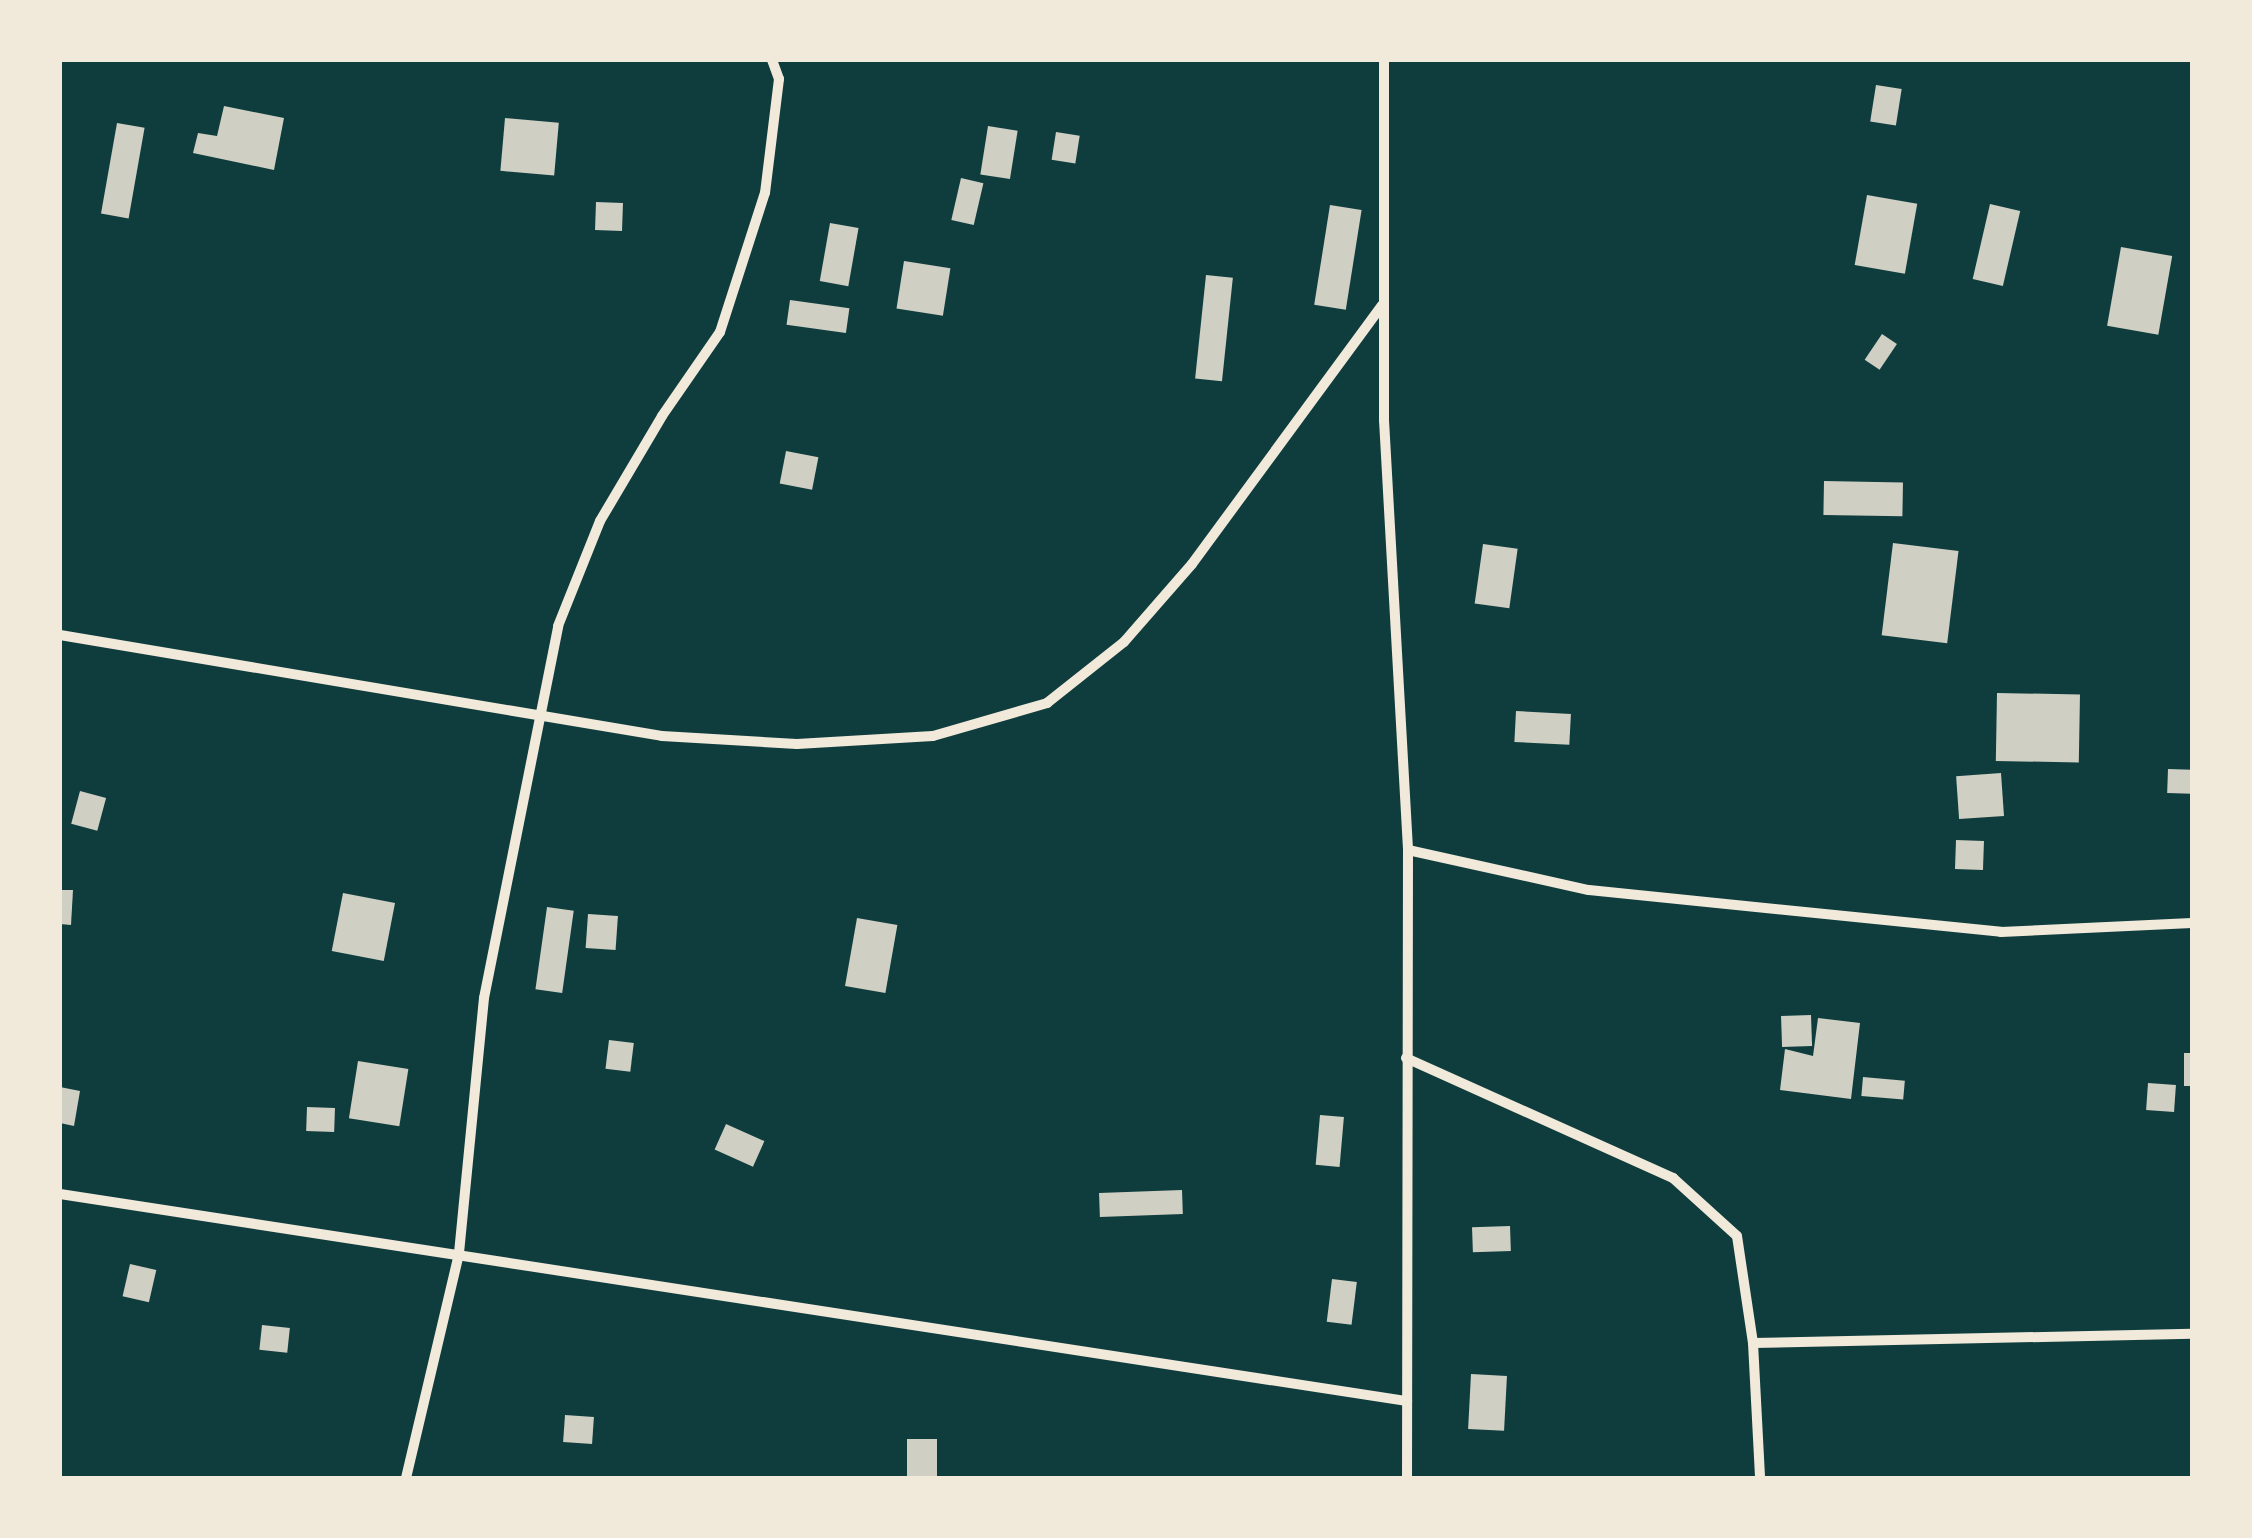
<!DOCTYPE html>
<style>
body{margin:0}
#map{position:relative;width:2252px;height:1538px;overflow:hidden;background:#0f3d3e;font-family:"Work Sans",sans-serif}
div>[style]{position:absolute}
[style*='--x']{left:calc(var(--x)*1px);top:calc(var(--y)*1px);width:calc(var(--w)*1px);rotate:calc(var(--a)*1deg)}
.building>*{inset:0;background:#cfcfc3;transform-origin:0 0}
.minor>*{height:10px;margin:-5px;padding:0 5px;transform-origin:5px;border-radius:5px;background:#f1e9da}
span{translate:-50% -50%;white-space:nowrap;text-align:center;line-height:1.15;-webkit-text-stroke:9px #f1e9da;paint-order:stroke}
.frame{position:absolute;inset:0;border:62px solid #f1e9da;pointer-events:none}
</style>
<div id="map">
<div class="building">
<div style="left:1876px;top:85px;width:26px;height:37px;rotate:9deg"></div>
<div style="clip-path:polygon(224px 106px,284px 118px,274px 170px,193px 153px,198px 133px,217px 136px)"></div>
<div style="left:505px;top:118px;width:54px;height:53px;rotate:5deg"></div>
<div style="left:117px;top:123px;width:28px;height:92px;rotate:10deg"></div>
<div style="left:988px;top:126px;width:30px;height:49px;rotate:9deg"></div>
<div style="left:1056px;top:132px;width:24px;height:28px;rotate:9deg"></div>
<div style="left:961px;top:178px;width:23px;height:43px;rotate:13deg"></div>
<div style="left:1867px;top:195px;width:51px;height:71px;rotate:10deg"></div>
<div style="left:596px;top:202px;width:27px;height:28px;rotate:2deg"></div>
<div style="left:1990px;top:204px;width:31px;height:77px;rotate:13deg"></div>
<div style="left:1330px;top:205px;width:32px;height:101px;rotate:9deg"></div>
<div style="left:830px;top:223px;width:29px;height:59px;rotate:10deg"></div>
<div style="left:2121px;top:247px;width:52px;height:80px;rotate:10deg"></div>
<div style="left:904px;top:261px;width:47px;height:48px;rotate:9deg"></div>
<div style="left:1206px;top:275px;width:27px;height:104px;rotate:6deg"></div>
<div style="left:790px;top:300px;width:60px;height:25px;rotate:8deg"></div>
<div style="left:1882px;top:334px;width:18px;height:31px;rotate:34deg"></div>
<div style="left:786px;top:451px;width:33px;height:33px;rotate:11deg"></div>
<div style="left:1824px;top:481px;width:79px;height:34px;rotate:1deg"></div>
<div style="left:1893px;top:543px;width:66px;height:93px;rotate:7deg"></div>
<div style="left:1483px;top:544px;width:35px;height:60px;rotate:8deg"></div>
<div style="left:1997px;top:693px;width:83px;height:68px;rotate:1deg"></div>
<div style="left:1516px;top:711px;width:55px;height:31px;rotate:3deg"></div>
<div style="left:2168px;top:769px;width:24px;height:24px;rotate:2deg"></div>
<div style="left:2001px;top:773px;width:43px;height:45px;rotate:86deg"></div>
<div style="left:80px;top:791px;width:27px;height:34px;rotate:15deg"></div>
<div style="left:1956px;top:840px;width:28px;height:29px;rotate:2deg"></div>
<div style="clip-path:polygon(60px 890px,73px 890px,71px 925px,60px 924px)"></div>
<div style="left:343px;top:893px;width:53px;height:59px;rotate:11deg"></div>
<div style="left:547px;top:907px;width:27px;height:83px;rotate:8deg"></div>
<div style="left:588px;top:914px;width:30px;height:34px;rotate:4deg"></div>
<div style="left:857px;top:918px;width:41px;height:69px;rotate:10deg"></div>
<div style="left:1811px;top:1015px;width:31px;height:30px;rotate:88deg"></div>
<div style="clip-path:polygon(1818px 1018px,1860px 1023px,1851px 1099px,1780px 1090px,1785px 1049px,1813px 1056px)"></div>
<div style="left:609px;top:1040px;width:25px;height:29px;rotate:7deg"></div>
<div style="left:2184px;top:1053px;width:8px;height:33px"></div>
<div style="left:358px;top:1061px;width:51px;height:58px;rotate:9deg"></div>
<div style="left:1863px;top:1077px;width:42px;height:19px;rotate:5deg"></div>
<div style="left:2148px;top:1083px;width:28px;height:27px;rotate:4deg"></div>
<div style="clip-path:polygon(60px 1087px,80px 1091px,74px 1126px,60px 1123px)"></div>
<div style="left:307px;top:1107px;width:28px;height:24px;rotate:2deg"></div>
<div style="left:1320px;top:1115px;width:24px;height:50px;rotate:5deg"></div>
<div style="left:726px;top:1124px;width:42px;height:28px;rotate:24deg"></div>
<div style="left:1182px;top:1190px;width:24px;height:83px;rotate:88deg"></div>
<div style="left:1510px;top:1226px;width:25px;height:38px;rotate:88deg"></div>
<div style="left:130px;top:1264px;width:27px;height:33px;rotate:13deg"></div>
<div style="left:1332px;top:1279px;width:25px;height:43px;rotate:7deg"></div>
<div style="left:262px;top:1325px;width:28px;height:25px;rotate:6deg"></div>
<div style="left:1471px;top:1374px;width:36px;height:55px;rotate:3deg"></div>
<div style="left:565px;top:1415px;width:29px;height:27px;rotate:4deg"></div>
<div style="left:937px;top:1439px;width:39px;height:30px;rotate:90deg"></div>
</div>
<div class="minor">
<div style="--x:1384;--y:60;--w:360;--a:90"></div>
<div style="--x:1384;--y:420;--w:431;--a:86.8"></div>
<div style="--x:1408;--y:850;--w:628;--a:90.09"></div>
<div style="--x:60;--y:635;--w:610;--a:9.52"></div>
<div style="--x:662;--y:736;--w:135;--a:3.4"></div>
<div style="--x:797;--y:744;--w:136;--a:-3.4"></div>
<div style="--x:933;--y:736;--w:119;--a:-16.1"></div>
<div style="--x:1047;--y:703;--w:98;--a:-38.4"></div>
<div style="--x:1124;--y:642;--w:103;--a:-48.9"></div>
<div style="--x:1192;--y:564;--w:321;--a:-53.7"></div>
<div style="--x:1408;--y:850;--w:185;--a:12.5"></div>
<div style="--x:1589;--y:890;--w:414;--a:5.8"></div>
<div style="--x:2001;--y:932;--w:191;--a:-2.7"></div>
<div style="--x:1406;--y:1058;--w:293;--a:24.2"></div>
<div style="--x:1673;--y:1178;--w:86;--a:42.2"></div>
<div style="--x:1737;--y:1236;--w:108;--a:81.5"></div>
<div style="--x:1753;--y:1343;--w:135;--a:87"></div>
<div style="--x:60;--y:1194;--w:1363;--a:8.74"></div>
<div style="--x:1753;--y:1343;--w:439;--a:-1.2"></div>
<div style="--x:406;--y:1478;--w:231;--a:-76.7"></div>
<div style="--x:459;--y:1253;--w:256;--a:-84.4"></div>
<div style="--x:484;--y:998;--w:379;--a:-78.7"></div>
<div style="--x:558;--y:626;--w:113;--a:-68.2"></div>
<div style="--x:600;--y:521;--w:122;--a:-59.4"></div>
<div style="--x:662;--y:416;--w:102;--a:-55.4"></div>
<div style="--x:720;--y:332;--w:146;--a:-72.1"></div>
<div style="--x:765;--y:193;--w:115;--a:-83"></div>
<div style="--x:779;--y:79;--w:20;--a:-110"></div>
</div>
<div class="frame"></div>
</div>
